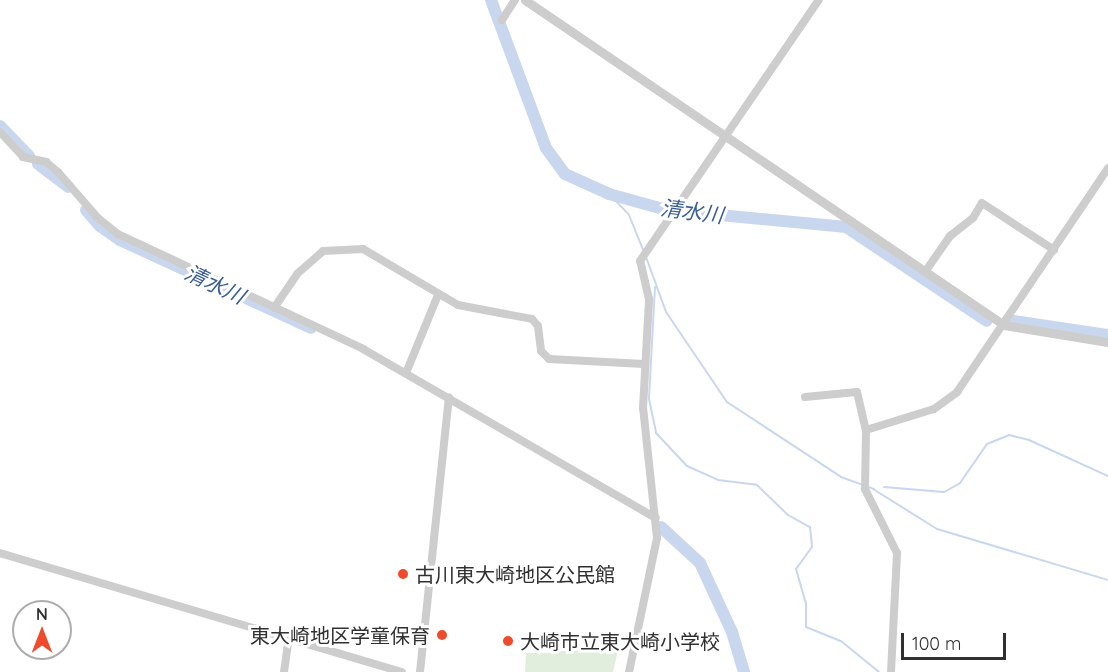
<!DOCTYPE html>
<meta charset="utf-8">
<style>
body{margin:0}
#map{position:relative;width:1108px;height:672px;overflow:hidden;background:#fff;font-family:Quicksand,"Noto Sans JP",sans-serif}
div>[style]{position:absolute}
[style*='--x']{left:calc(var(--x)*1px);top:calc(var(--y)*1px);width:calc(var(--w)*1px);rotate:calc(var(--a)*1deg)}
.green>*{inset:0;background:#e2eedd}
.stream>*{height:2px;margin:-1px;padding:0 1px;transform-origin:1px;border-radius:1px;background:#c9d7ee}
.river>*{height:12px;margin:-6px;padding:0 6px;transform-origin:6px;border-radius:6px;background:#c9d7ee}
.minor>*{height:8px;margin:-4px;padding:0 4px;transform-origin:4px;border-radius:4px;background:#cdcdcd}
.tertiary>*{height:9px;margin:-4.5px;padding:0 4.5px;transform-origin:4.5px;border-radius:4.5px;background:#cdcdcd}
.dots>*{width:16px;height:16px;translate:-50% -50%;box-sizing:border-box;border:3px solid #fff;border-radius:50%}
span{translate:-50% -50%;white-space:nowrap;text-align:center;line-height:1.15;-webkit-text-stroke:6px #fff;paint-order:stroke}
.poi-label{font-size:20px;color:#303030}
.left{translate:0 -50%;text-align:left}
.right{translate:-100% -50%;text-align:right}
.water-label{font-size:21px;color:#395d97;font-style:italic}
.north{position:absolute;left:12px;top:600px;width:60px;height:60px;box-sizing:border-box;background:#fff;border:2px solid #acacac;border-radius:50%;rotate:0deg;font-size:16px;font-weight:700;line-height:24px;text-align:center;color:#303030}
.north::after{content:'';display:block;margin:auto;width:21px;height:27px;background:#ee4a2b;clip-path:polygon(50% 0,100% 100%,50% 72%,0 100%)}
.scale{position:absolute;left:901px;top:633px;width:105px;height:27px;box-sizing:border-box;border:3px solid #303030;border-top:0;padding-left:8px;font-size:18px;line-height:21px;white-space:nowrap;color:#303030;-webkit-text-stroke:4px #fff;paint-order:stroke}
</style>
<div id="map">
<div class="green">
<div style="clip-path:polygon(558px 645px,619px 647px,613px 672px,525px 672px,526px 653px,556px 653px)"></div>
</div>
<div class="stream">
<div style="--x:609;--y:194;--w:29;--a:46"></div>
<div style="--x:629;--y:215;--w:40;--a:68"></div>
<div style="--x:646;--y:257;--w:59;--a:70"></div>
<div style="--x:666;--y:312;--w:109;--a:55.9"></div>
<div style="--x:727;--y:402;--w:136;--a:33.3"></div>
<div style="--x:841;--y:477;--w:23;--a:20"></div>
<div style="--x:655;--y:287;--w:112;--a:93.1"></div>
<div style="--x:649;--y:399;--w:35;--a:78"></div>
<div style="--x:656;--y:433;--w:45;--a:46.8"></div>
<div style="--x:687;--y:466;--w:34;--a:24"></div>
<div style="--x:718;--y:480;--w:39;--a:7"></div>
<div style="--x:757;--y:485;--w:43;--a:44.1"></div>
<div style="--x:788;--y:515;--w:25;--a:29"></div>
<div style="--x:810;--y:527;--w:20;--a:84"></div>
<div style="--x:812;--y:547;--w:27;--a:126"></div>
<div style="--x:796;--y:569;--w:35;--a:74"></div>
<div style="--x:806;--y:603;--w:24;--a:90"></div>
<div style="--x:806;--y:627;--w:38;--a:22"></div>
<div style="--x:841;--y:641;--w:49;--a:39.2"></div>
<div style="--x:868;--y:487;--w:6;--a:18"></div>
<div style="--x:884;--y:487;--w:60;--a:4.8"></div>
<div style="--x:944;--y:492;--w:18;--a:-29"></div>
<div style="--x:960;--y:483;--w:47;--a:-55.3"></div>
<div style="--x:987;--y:444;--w:24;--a:-22"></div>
<div style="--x:1009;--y:435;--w:21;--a:14"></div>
<div style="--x:1029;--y:440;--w:87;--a:24.5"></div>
<div style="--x:873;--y:489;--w:75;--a:32"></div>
<div style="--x:937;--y:529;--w:178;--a:16.6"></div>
</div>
<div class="river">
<div style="--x:491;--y:0;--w:158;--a:69.6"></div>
<div style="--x:546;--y:148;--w:32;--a:54"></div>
<div style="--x:565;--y:174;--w:48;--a:24.4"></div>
<div style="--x:609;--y:194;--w:60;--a:15.4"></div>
<div style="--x:667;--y:210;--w:180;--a:5.4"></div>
<div style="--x:846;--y:227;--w:169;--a:33.7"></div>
<div style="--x:0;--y:126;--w:42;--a:46"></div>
<div style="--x:38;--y:164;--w:38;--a:37"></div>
<div style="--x:86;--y:210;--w:21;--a:49"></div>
<div style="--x:100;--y:226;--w:24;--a:35"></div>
<div style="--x:120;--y:240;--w:210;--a:24.7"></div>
<div style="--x:1014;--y:321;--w:95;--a:8.5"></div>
<div style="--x:661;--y:527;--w:53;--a:42.7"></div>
<div style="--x:700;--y:563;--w:76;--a:65.1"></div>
<div style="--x:732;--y:632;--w:42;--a:73.3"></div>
</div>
<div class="minor">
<div style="--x:502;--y:20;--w:24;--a:-57"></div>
<div style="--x:0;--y:132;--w:34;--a:47"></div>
<div style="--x:23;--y:157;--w:24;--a:12"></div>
<div style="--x:46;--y:162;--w:16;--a:40"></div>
<div style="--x:58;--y:172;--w:61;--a:49"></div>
<div style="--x:98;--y:218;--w:26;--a:39"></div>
<div style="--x:118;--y:234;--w:271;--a:25.1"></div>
<div style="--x:363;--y:349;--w:338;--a:30"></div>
<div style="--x:925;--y:272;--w:44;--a:-55.2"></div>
<div style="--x:950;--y:236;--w:29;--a:-38"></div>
<div style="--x:973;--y:218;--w:17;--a:-59"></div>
<div style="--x:982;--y:203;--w:86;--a:33.1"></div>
<div style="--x:274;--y:308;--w:42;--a:-55.6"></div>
<div style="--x:298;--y:273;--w:33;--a:-41"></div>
<div style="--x:323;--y:251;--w:40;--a:-2.9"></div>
<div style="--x:363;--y:249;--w:110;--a:30.5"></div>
<div style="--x:458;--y:305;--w:75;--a:10.7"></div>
<div style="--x:532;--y:319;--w:9;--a:49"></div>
<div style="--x:538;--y:326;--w:25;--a:83"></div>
<div style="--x:541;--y:351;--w:11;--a:45"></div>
<div style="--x:549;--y:359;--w:95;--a:3"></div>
<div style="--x:406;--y:373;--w:84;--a:-67.7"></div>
<div style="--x:805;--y:397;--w:52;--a:-5.5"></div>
<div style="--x:857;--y:392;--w:39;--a:77"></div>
<div style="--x:0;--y:553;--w:419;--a:16.5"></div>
<div style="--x:284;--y:672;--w:35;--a:-82"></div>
<div style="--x:420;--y:672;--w:276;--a:-84"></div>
<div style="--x:629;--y:672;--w:137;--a:-78.2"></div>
<div style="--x:657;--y:538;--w:131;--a:-96.1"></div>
<div style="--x:643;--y:408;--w:109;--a:-86.8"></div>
<div style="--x:649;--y:299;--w:39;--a:-103"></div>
<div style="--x:640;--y:261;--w:316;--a:-55.6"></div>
<div style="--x:891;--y:672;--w:119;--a:-87.1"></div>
<div style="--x:897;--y:553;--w:72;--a:-116.6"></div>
<div style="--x:865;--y:489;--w:59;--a:-89"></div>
<div style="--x:866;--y:430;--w:71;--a:-17.2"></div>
<div style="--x:934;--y:409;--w:29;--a:-36"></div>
<div style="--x:957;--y:392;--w:270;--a:-56"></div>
</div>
<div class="tertiary">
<div style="--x:525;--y:0;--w:579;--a:34.16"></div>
<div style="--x:1004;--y:325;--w:105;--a:9.3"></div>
</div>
<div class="dots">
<div style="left:403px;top:574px;background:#ee4a2b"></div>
<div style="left:442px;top:635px;background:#ee4a2b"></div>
<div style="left:508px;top:641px;background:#ee4a2b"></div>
</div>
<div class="poi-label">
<span class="left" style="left:415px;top:574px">古川東大崎地区公民館</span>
<span class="right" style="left:430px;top:635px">東大崎地区学童保育</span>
<span class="left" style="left:520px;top:641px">大崎市立東大崎小学校</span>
</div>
<div class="water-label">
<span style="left:692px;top:211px;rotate:7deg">清水川</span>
<span style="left:215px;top:284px;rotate:25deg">清水川</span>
</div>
<div class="north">N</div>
<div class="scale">100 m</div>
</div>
